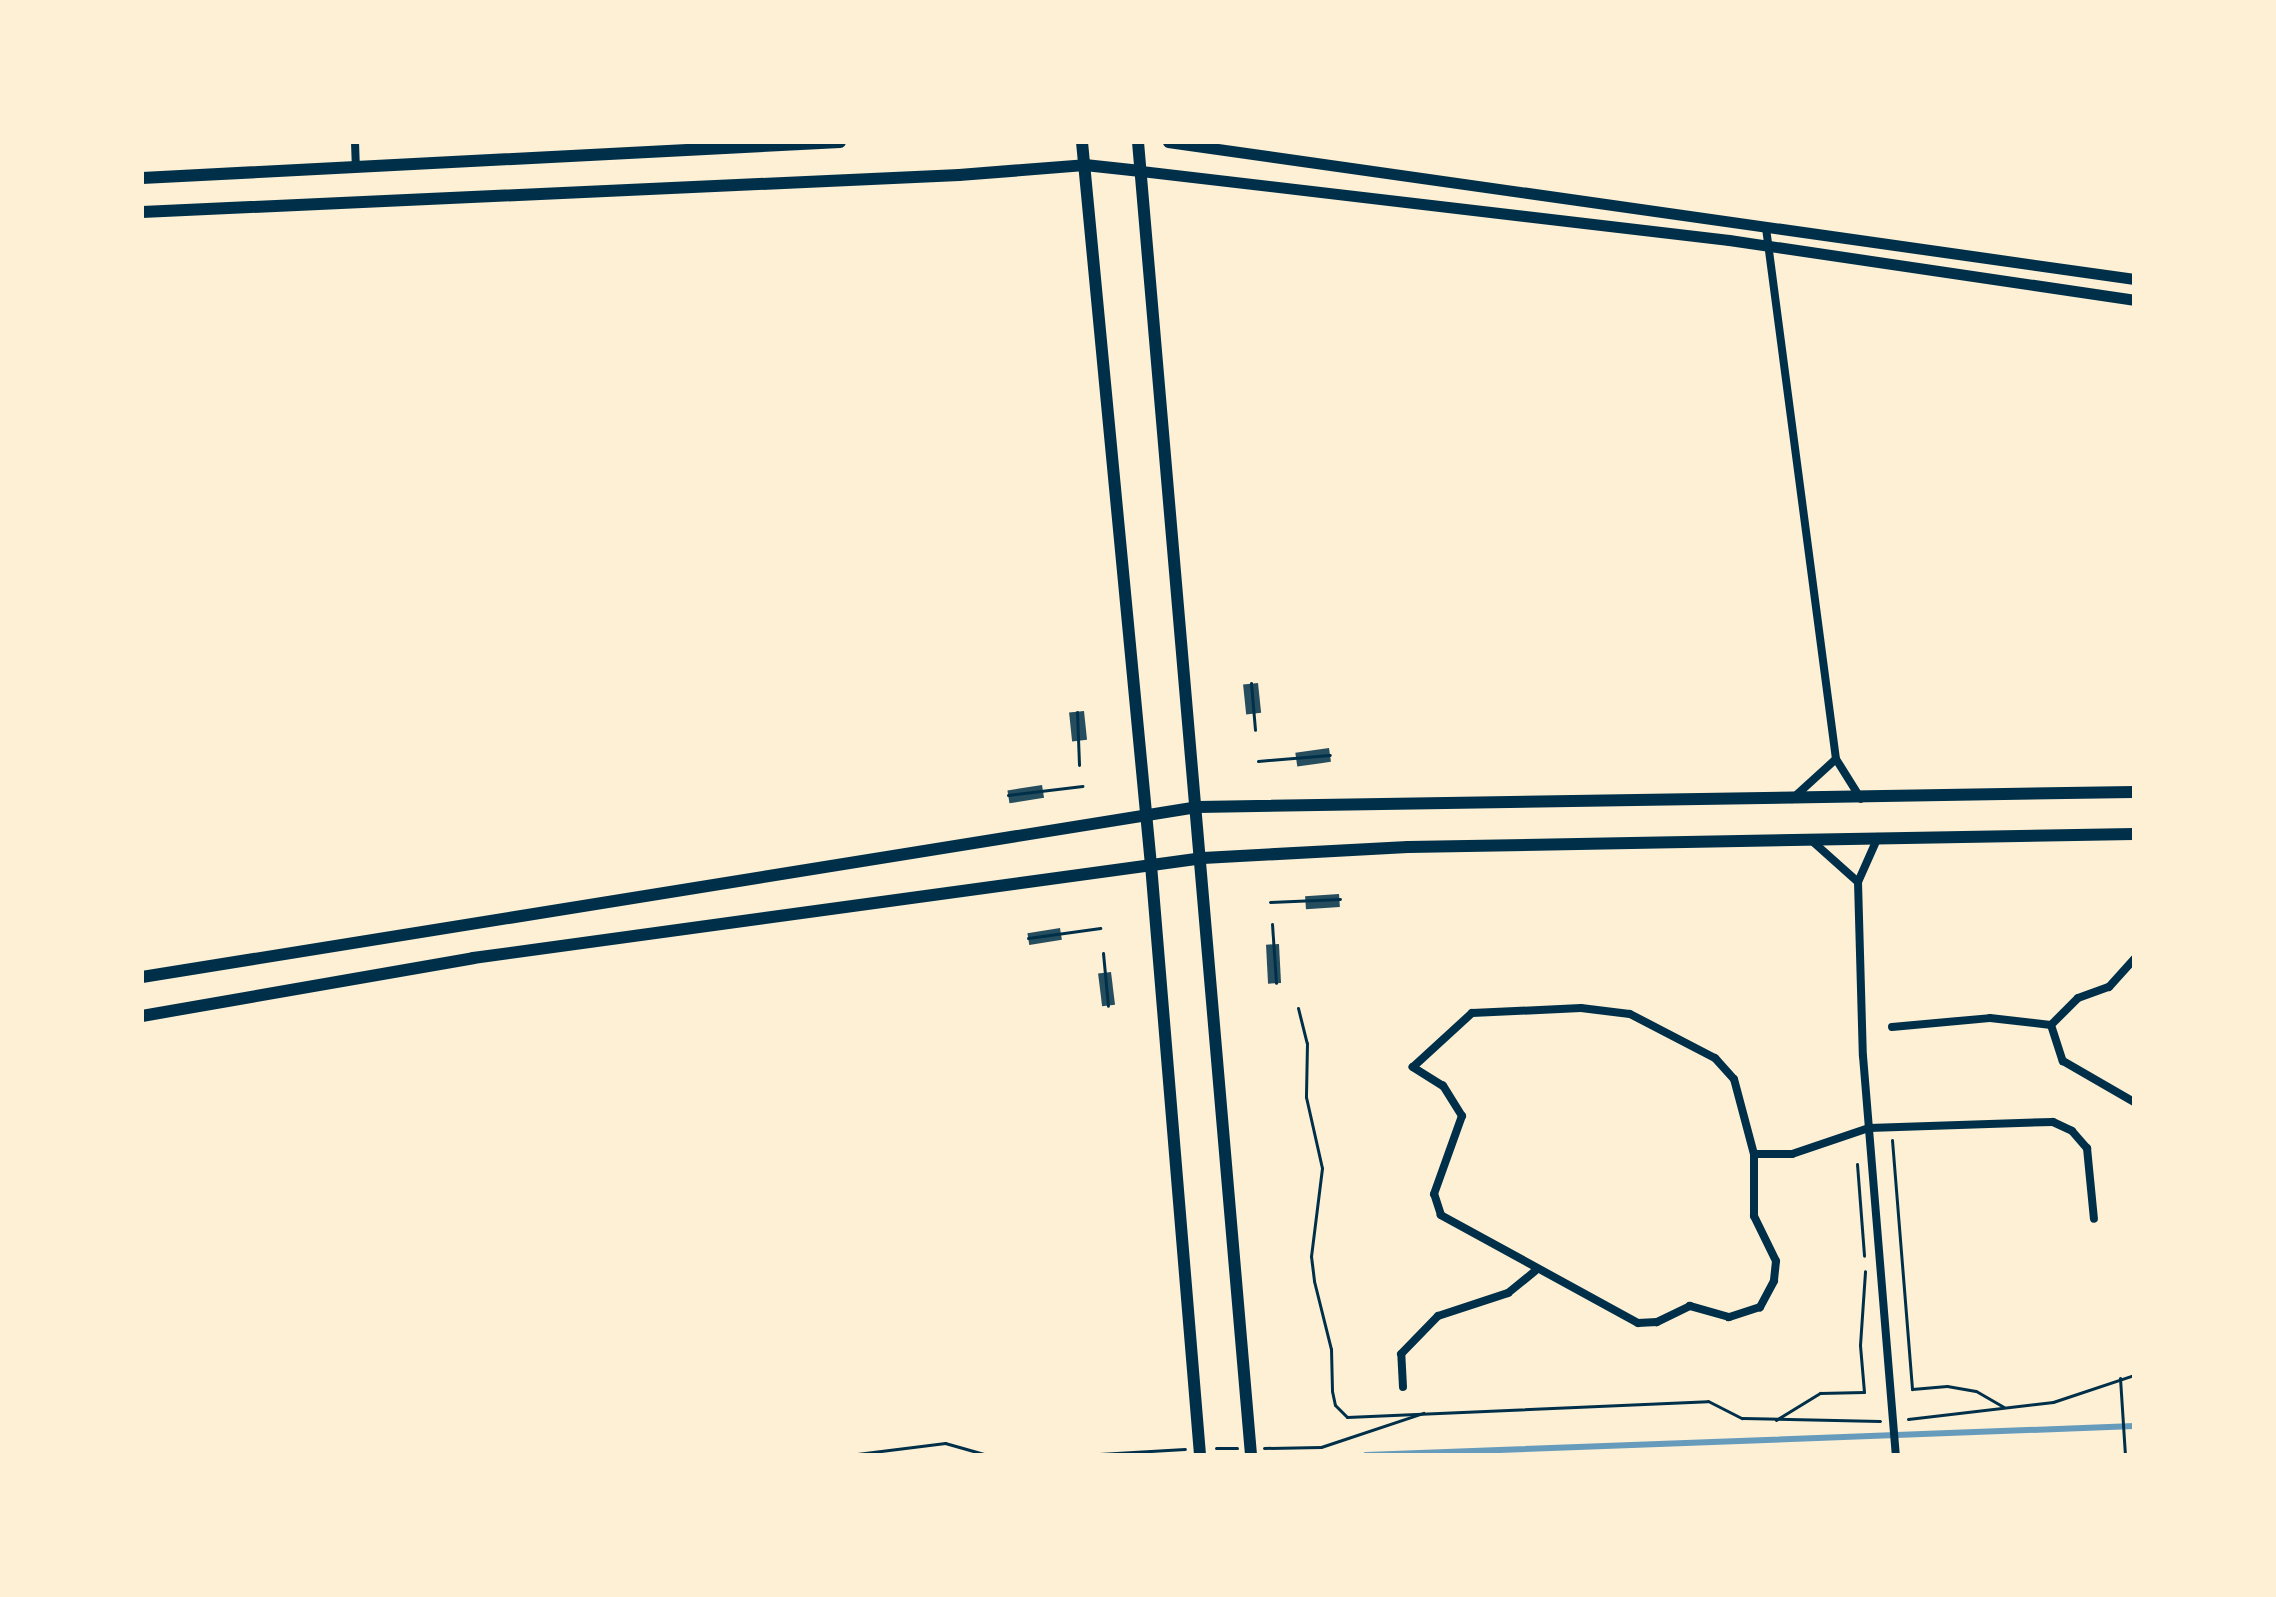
<!DOCTYPE html>
<style>
body{margin:0}
#map{position:relative;width:2276px;height:1597px;overflow:hidden;background:#fdf0d5;font-family:Lato,sans-serif}
div>[style]{position:absolute}
[style*='--x']{left:calc(var(--x)*1px);top:calc(var(--y)*1px);width:calc(var(--w)*1px);rotate:calc(var(--a)*1deg)}
.stream>*{height:6px;margin:-3px;padding:0 3px;transform-origin:3px;border-radius:3px;background:#669bbc}
.building>*{inset:0;background:#264d5e;transform-origin:0 0}
.path>*{height:3px;margin:-1.5px;padding:0 1.5px;transform-origin:1.5px;border-radius:1.5px;background:#003049}
.minor>*{height:8px;margin:-4px;padding:0 4px;transform-origin:4px;border-radius:4px;background:#003049}
.tertiary>*{height:11px;margin:-5.5px;padding:0 5.5px;transform-origin:5.5px;border-radius:5.5px;background:#003049}
.secondary>*{height:12px;margin:-6px;padding:0 6px;transform-origin:6px;border-radius:6px;background:#003049}
span{translate:-50% -50%;white-space:nowrap;text-align:center;line-height:1.15;-webkit-text-stroke:8px #fdf0d5;paint-order:stroke}
.frame{position:absolute;inset:0;border:144px solid #fdf0d5;pointer-events:none}
</style>
<div id="map">
<div class="stream">
<div style="--x:1366;--y:1455;--w:769;--a:-2.16"></div>
</div>
<div class="building">
<div style="left:1258px;top:683px;width:30px;height:15px;rotate:84deg"></div>
<div style="left:1084px;top:711px;width:29px;height:15px;rotate:84deg"></div>
<div style="left:1329px;top:748px;width:14px;height:34px;rotate:82deg"></div>
<div style="left:1042px;top:785px;width:13px;height:35px;rotate:81deg"></div>
<div style="left:1339px;top:894px;width:13px;height:34px;rotate:86deg"></div>
<div style="left:1060px;top:928px;width:12px;height:33px;rotate:81deg"></div>
<div style="left:1279px;top:944px;width:39px;height:13px;rotate:87deg"></div>
<div style="left:1111px;top:972px;width:33px;height:13px;rotate:83deg"></div>
</div>
<div class="path">
<div style="--x:1251;--y:683;--w:47;--a:85.1"></div>
<div style="--x:1077;--y:712;--w:53;--a:87.8"></div>
<div style="--x:1258;--y:761;--w:72;--a:-4.8"></div>
<div style="--x:1008;--y:795;--w:75;--a:-6.9"></div>
<div style="--x:1270;--y:902;--w:70;--a:-2.5"></div>
<div style="--x:1272;--y:924;--w:59;--a:86.1"></div>
<div style="--x:1028;--y:938;--w:73;--a:-7.9"></div>
<div style="--x:1103;--y:953;--w:53;--a:84.6"></div>
<div style="--x:1298;--y:1008;--w:36;--a:76"></div>
<div style="--x:1307;--y:1043;--w:54;--a:91.1"></div>
<div style="--x:1306;--y:1097;--w:73;--a:77.3"></div>
<div style="--x:1322;--y:1168;--w:89;--a:97.1"></div>
<div style="--x:1311;--y:1256;--w:25;--a:83"></div>
<div style="--x:1314;--y:1281;--w:70;--a:76"></div>
<div style="--x:1331;--y:1349;--w:42;--a:88.6"></div>
<div style="--x:1332;--y:1391;--w:14;--a:78"></div>
<div style="--x:1335;--y:1405;--w:17;--a:45"></div>
<div style="--x:1347;--y:1417;--w:361;--a:-2.5"></div>
<div style="--x:1708;--y:1401;--w:38;--a:27"></div>
<div style="--x:1742;--y:1418;--w:138;--a:1.2"></div>
<div style="--x:1892;--y:1140;--w:250;--a:85.4"></div>
<div style="--x:1912;--y:1389;--w:35;--a:-5"></div>
<div style="--x:1947;--y:1386;--w:29;--a:10"></div>
<div style="--x:1976;--y:1391;--w:32;--a:30"></div>
<div style="--x:1857;--y:1164;--w:92;--a:85.6"></div>
<div style="--x:2120;--y:1378;--w:77;--a:86.3"></div>
<div style="--x:1908;--y:1419;--w:146;--a:-6.7"></div>
<div style="--x:2053;--y:1402;--w:85;--a:-18.4"></div>
<div style="--x:1776;--y:1420;--w:52;--a:-31.5"></div>
<div style="--x:1820;--y:1393;--w:44;--a:-1.3"></div>
<div style="--x:1864;--y:1392;--w:47;--a:-94.9"></div>
<div style="--x:1860;--y:1345;--w:74;--a:-86.1"></div>
<div style="--x:1216;--y:1448;--w:21;--a:0"></div>
<div style="--x:1264;--y:1448;--w:57;--a:-1"></div>
<div style="--x:1321;--y:1447;--w:108;--a:-18.4"></div>
<div style="--x:849;--y:1455;--w:97;--a:-7.1"></div>
<div style="--x:945;--y:1443;--w:44;--a:15.9"></div>
<div style="--x:1082;--y:1455;--w:103;--a:-3.3"></div>
</div>
<div class="minor">
<div style="--x:355;--y:142;--w:23;--a:88"></div>
<div style="--x:1766;--y:228;--w:536;--a:82.49"></div>
<div style="--x:1836;--y:759;--w:47;--a:58"></div>
<div style="--x:1792;--y:799;--w:59;--a:-42.3"></div>
<div style="--x:1878;--y:837;--w:49;--a:114"></div>
<div style="--x:1858;--y:882;--w:174;--a:88.4"></div>
<div style="--x:1863;--y:1056;--w:400;--a:85.3"></div>
<div style="--x:1811;--y:840;--w:63;--a:41.8"></div>
<div style="--x:2051;--y:1025;--w:38;--a:72"></div>
<div style="--x:2063;--y:1061;--w:82;--a:30"></div>
<div style="--x:1892;--y:1027;--w:98;--a:-5.2"></div>
<div style="--x:1990;--y:1018;--w:61;--a:6.5"></div>
<div style="--x:2051;--y:1025;--w:38;--a:-45"></div>
<div style="--x:2078;--y:998;--w:33;--a:-20"></div>
<div style="--x:2109;--y:987;--w:38;--a:-48"></div>
<div style="--x:1754;--y:1154;--w:62;--a:90"></div>
<div style="--x:1754;--y:1216;--w:50;--a:63.9"></div>
<div style="--x:1776;--y:1261;--w:20;--a:96"></div>
<div style="--x:1774;--y:1281;--w:30;--a:118"></div>
<div style="--x:1760;--y:1307;--w:33;--a:162"></div>
<div style="--x:1729;--y:1317;--w:41;--a:-164.2"></div>
<div style="--x:1690;--y:1306;--w:37;--a:154"></div>
<div style="--x:1657;--y:1322;--w:19;--a:177"></div>
<div style="--x:1638;--y:1323;--w:225;--a:-151.3"></div>
<div style="--x:1441;--y:1215;--w:22;--a:-108"></div>
<div style="--x:1434;--y:1194;--w:83;--a:-70.3"></div>
<div style="--x:1462;--y:1116;--w:36;--a:-122"></div>
<div style="--x:1443;--y:1086;--w:36;--a:-148"></div>
<div style="--x:1413;--y:1067;--w:80;--a:-42.5"></div>
<div style="--x:1472;--y:1013;--w:109;--a:-2.6"></div>
<div style="--x:1581;--y:1008;--w:49;--a:7"></div>
<div style="--x:1630;--y:1014;--w:96;--a:27.4"></div>
<div style="--x:1715;--y:1058;--w:28;--a:48"></div>
<div style="--x:1734;--y:1079;--w:78;--a:75.1"></div>
<div style="--x:1754;--y:1154;--w:38;--a:0"></div>
<div style="--x:1792;--y:1154;--w:81;--a:-18.7"></div>
<div style="--x:1869;--y:1128;--w:184;--a:-1.9"></div>
<div style="--x:2053;--y:1122;--w:21;--a:25"></div>
<div style="--x:2072;--y:1131;--w:23;--a:49"></div>
<div style="--x:2087;--y:1148;--w:71;--a:84.4"></div>
<div style="--x:1403;--y:1387;--w:33;--a:-93"></div>
<div style="--x:1401;--y:1354;--w:53;--a:-45.8"></div>
<div style="--x:1438;--y:1316;--w:74;--a:-18.2"></div>
<div style="--x:1508;--y:1293;--w:35;--a:-39"></div>
</div>
<div class="tertiary">
<div style="--x:1168;--y:142;--w:976;--a:8.07"></div>
<div style="--x:1141;--y:171;--w:592;--a:6.69"></div>
<div style="--x:1729;--y:240;--w:409;--a:8.4"></div>
</div>
<div class="secondary">
<div style="--x:1082;--y:142;--w:726;--a:84.55"></div>
<div style="--x:1151;--y:865;--w:592;--a:85.25"></div>
<div style="--x:1138;--y:142;--w:1318;--a:85.08"></div>
<div style="--x:142;--y:178;--w:699;--a:-2.95"></div>
<div style="--x:142;--y:212;--w:818;--a:-2.59"></div>
<div style="--x:959;--y:175;--w:126;--a:-4.5"></div>
<div style="--x:1085;--y:165;--w:56;--a:6.1"></div>
<div style="--x:142;--y:977;--w:1070;--a:-9.15"></div>
<div style="--x:1198;--y:807;--w:936;--a:-0.92"></div>
<div style="--x:142;--y:1016;--w:336;--a:-9.9"></div>
<div style="--x:473;--y:958;--w:737;--a:-7.8"></div>
<div style="--x:1203;--y:858;--w:205;--a:-3.1"></div>
<div style="--x:1408;--y:847;--w:726;--a:-1.03"></div>
</div>
<div class="frame"></div>
</div>
